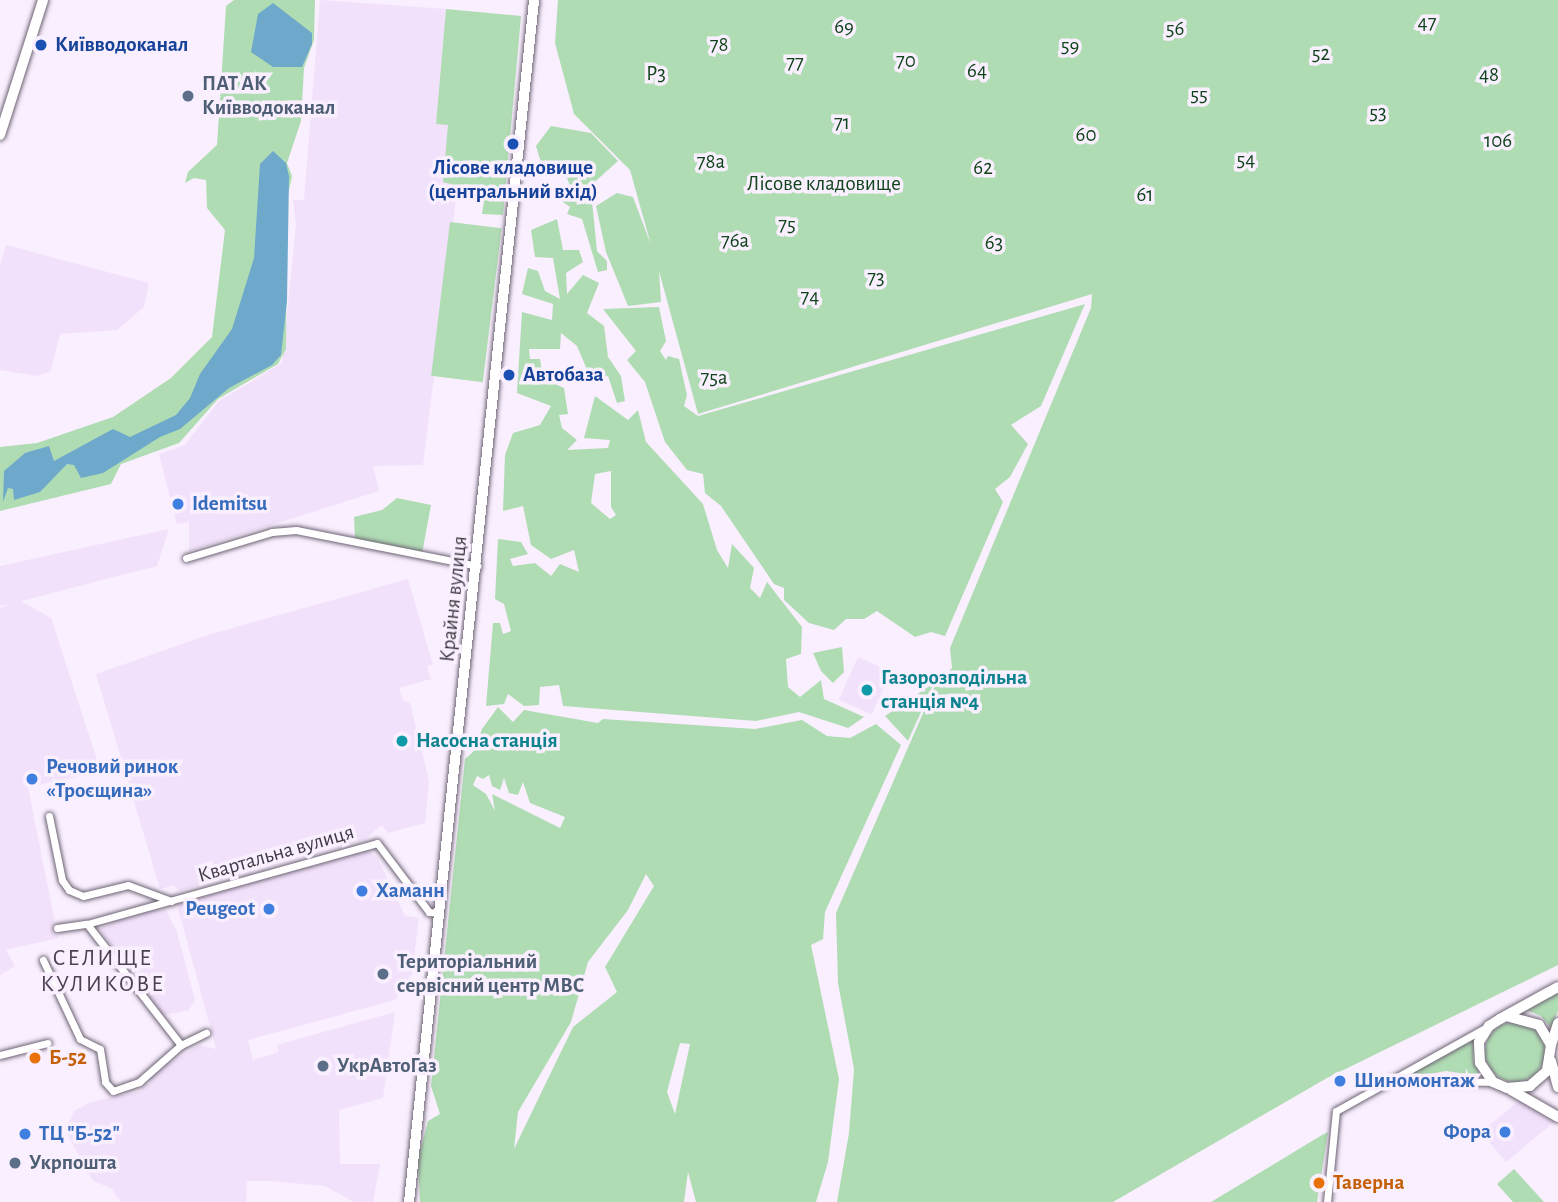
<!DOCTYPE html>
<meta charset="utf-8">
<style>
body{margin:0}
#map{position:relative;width:1558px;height:1202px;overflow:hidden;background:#f9effe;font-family:"Alegreya Sans",sans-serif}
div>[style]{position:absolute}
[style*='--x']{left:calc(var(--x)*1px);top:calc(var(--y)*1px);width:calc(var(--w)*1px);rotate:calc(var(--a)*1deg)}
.built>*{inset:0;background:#f2e1fb;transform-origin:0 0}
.green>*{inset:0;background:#b0dcb4;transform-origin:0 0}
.round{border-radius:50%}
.water>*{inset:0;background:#6ea8cb}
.roads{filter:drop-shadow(0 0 2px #6e6474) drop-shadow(0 0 2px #6e6474)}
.street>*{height:7px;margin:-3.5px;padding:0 3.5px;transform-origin:3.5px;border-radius:3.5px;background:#fff}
.secondary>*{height:10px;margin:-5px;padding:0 5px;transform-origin:5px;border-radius:5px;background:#fff}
.dots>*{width:19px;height:19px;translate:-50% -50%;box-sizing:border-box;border:4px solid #f9effe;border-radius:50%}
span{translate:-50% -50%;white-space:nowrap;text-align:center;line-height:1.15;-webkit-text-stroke:7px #f9effe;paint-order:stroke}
.park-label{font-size:21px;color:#10441b}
.transit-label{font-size:21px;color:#164399;font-weight:700}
.left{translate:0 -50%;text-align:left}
.service-label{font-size:21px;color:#4e5e75;font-weight:700}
.shop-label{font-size:21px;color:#366cbe;font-weight:700}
.right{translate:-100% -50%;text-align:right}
.street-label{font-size:21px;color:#3e3941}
.culture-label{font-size:21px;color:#0d838f;font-weight:700}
.food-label{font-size:21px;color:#c56008;font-weight:700}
.neighbourhood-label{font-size:23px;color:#4b4150;letter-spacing:2px}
</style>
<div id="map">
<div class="built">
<div style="clip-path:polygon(320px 0,446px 9px,436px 124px,449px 125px,443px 181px,458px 183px,423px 465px,373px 466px,379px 491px,189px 551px,189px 522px,177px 524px,159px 454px,185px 445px,219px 401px,282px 363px,296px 225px,293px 200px,304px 200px)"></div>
<div style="clip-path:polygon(6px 245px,149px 283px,144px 307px,117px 330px,60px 334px,51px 371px,38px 376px,0 370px,0 265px)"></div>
<div style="clip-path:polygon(169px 529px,157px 566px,21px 601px,51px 618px,101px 772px,28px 787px,58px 938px,6px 950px,15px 966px,0 975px,0 608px,11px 604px,0 606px,0 566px)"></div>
<div style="clip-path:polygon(408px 579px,433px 665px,427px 666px,431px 679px,399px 688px,403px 701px,410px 703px,429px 781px,425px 823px,388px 833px,382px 825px,365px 839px,180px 891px,173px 885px,160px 889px,96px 674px,208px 635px)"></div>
<div style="left:858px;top:657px;width:36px;height:47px;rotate:24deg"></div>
<div style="clip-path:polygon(368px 850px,378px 859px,405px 916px,419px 918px,412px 974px,395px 1000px,248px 1040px,253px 1060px,279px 1052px,277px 1045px,395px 1012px,383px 1098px,339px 1110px,340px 1164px,380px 1164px,373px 1202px,354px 1202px,325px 1186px,270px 1181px,247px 1181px,246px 1202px,121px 1202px,111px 1188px,93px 1181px,65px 1130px,74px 1111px,91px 1102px,142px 1091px,141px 1086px,151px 1084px,149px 1076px,199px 1045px,216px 1049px,177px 904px)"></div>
<div style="clip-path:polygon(166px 910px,177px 932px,195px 1000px,189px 1010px,159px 1016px,99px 928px,139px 912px)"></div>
<div style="clip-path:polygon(1519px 1101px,1554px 1122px,1506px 1162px,1481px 1132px)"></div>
</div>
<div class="green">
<div style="clip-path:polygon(234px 0,315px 0,314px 40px,304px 68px,301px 121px,287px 163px,292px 176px,287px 199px,286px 349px,278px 364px,218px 399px,179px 443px,121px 464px,111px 484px,0 511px,0 447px,37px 443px,113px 417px,171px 378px,212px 337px,225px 230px,207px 208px,206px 180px,194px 178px,185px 183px,188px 172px,217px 145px,226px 6px)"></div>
<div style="clip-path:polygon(558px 0,1558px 0,1558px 965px,1327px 1078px,1113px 1202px,837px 1202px,849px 1133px,854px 1069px,838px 983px,836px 913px,937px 681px,952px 668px,950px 648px,1091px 308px,1092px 294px,698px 414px,659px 271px,661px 302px,628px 306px,606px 252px,596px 206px,617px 193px,633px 197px,651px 245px,630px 170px,574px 114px,555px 43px)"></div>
<div style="clip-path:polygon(446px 9px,521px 16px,503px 215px,482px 214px,484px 200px,478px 191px,443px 182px,448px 125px,436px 124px)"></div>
<div style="clip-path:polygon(551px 126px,591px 133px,618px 161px,589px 187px,571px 188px,567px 178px,543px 169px,536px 146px)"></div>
<div style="clip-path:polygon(572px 191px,579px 203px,592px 201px,597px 251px,607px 261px,607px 270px,598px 272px,582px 219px,567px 214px,570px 207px,560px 200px,558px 193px)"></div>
<div style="clip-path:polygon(evenodd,557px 219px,563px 250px,579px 250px,583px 262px,566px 273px,567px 294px,583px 275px,599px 283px,587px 313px,604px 326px,608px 357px,621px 376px,625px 401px,617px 403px,608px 376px,591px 379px,577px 346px,561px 333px,560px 349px,529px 349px,530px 359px,540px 359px,543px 379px,564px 388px,568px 414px,559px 415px,562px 428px,577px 440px,567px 450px,608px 448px,610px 440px,584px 438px,595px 396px,628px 420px,638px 410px,646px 442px,703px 504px,717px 550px,728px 568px,732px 544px,754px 568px,750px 588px,760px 598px,767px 582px,802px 627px,801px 654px,786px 659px,788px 687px,800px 697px,821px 680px,824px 699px,864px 717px,848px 728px,799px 712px,756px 721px,563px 706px,559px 685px,540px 687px,539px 705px,524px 706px,508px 694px,504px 704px,486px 706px,493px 623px,500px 623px,503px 634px,511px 631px,504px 604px,495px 599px,498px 539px,521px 542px,528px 554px,510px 559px,513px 566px,535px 563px,551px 576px,560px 564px,579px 572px,574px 550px,551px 559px,531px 545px,523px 506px,503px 511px,505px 455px,513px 433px,540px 425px,551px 406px,517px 393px,522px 312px,552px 320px,553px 304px,522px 294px,528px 268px,538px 271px,545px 291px,560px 299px,553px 258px,535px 257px,531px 230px,557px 219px,611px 471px,611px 507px,616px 515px,610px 519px,591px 503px,595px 474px,611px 471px)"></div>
<div style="left:450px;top:222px;width:52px;height:155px;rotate:7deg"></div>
<div style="clip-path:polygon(1085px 304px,1041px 406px,1011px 425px,1028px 444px,1010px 477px,995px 489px,1003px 502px,945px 636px,931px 632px,915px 637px,877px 611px,864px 619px,846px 619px,834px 630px,809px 623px,784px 600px,784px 588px,774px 584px,721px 506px,705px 493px,703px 474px,687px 470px,665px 442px,645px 382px,627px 360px,636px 351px,603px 309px,659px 307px,666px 341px,660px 351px,666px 360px,668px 356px,679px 359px,687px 395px,684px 406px,698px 416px)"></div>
<div style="clip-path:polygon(397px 498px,431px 505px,422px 554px,355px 539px,354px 517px,382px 510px)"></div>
<div style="clip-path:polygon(842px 647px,844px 672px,833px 683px,821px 671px,813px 653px)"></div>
<div style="clip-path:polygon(934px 683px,908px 741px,885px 716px)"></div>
<div style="clip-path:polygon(evenodd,498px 707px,513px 722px,524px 710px,598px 723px,603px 719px,755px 729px,802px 720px,827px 736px,850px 738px,876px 724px,901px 745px,825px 912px,823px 939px,811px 945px,839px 1079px,828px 1162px,816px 1202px,696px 1202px,688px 1172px,684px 1202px,420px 1202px,418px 1159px,428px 1121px,440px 1114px,431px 1086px,465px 759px,474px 751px,482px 729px,498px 707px,489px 775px,492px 786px,500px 790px,504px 778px,509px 793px,518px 795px,523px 782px,530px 803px,565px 817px,560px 828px,492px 794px,495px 811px,486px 794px,473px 785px,477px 776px,483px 779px,489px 775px,498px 707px,646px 874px,654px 886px,605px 967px,617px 992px,573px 1027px,514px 1149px,518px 1112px,571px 1022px,588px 962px,628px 910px,646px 874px,498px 707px,680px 1043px,690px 1044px,675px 1114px,667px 1092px,680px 1043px)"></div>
<div style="clip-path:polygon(1558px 992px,1558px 1011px,1551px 1028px,1541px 1016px,1526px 1010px)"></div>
<div class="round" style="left:1485px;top:1022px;width:60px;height:60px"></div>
<div style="clip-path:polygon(1474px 1038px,1473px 1060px,1481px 1076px,1446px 1071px,1403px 1078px)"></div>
<div style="clip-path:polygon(1328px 1132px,1317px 1202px,1211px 1202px,1322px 1135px)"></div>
<div style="clip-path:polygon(1514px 1169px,1544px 1202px,1513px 1202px,1497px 1184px)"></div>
</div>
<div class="water">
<div style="clip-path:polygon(273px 3px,312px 33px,312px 44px,302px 67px,273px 67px,251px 52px,258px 14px)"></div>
<div style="clip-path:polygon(273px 151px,286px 163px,289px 176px,287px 301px,281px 355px,272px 365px,229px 388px,180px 429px,160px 437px,103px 473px,81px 478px,74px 465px,67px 464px,40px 492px,14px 500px,13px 489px,8px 488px,3px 502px,4px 471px,25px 453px,49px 446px,54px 461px,113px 429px,130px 437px,176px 415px,190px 398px,200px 374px,232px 329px,254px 258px,260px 164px)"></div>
</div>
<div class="roads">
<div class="street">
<div style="--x:186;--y:558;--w:90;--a:-16.8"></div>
<div style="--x:272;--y:532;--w:24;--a:-5"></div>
<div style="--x:296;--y:530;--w:185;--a:11.2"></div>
<div style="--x:49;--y:816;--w:65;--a:78.5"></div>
<div style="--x:62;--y:880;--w:12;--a:55"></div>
<div style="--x:69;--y:890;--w:15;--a:23"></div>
<div style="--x:83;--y:896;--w:46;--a:-13.7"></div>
<div style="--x:128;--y:885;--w:46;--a:20.4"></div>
<div style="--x:87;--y:924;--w:153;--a:52.2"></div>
<div style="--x:57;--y:928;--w:30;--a:-8"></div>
<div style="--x:87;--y:924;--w:301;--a:-15.6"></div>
<div style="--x:377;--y:843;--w:86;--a:53"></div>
<div style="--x:429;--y:912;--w:10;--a:6"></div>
<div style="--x:43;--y:960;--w:87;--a:64.9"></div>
<div style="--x:80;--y:1039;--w:22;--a:27"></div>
<div style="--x:100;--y:1049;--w:33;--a:81"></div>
<div style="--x:105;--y:1082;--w:12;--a:48"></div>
<div style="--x:113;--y:1091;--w:28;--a:-19"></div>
<div style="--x:139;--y:1082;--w:56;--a:-41.4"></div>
<div style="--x:181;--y:1045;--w:28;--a:-26"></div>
<div style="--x:0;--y:1055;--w:49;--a:-14.3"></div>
<div style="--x:1399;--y:1080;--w:94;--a:1.2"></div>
<div style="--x:1327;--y:1202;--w:91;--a:-84.4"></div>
<div style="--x:1336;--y:1111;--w:175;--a:-29.1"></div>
</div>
<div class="secondary">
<div style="--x:0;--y:135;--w:142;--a:-72.3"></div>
<div style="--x:1506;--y:1016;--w:34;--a:15"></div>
<div style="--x:1539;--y:1025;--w:23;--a:59"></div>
<div style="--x:1551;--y:1045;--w:26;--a:99"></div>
<div style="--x:1547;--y:1071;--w:23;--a:139"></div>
<div style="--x:1530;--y:1086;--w:23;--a:175"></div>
<div style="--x:1507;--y:1088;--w:15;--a:-157"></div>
<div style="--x:1493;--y:1082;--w:23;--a:-124"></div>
<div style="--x:1480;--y:1063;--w:21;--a:-93"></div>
<div style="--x:1479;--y:1042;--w:19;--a:-58"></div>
<div style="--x:1489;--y:1026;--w:13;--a:-32"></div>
<div style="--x:1500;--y:1019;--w:56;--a:-28.9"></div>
<div style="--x:1549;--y:992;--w:10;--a:-29"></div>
<div style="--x:1551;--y:1045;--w:23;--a:-72"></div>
<div style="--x:1551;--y:1061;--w:27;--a:75"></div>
<div style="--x:1511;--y:1090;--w:54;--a:29.9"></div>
<div style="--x:409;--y:1202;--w:1208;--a:-84.06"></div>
</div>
</div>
<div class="dots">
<div style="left:41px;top:45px;background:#1a4fb4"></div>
<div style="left:188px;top:96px;background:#5c6f8a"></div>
<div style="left:513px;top:144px;background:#1a4fb4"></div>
<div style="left:509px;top:375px;background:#1a4fb4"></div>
<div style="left:178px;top:504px;background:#3f7fe0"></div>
<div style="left:867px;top:690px;background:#0f9aa8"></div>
<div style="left:402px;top:741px;background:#0f9aa8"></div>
<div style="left:32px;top:779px;background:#3f7fe0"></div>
<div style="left:362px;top:891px;background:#3f7fe0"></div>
<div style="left:269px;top:909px;background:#3f7fe0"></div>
<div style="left:383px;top:974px;background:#5c6f8a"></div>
<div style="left:35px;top:1058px;background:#e8710a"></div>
<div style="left:323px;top:1066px;background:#5c6f8a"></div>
<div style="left:1340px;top:1081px;background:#3f7fe0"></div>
<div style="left:1505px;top:1132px;background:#3f7fe0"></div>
<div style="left:25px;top:1134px;background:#3f7fe0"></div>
<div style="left:15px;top:1163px;background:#5c6f8a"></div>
<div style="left:1319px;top:1183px;background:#e8710a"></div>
</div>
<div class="park-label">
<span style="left:1427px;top:23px">47</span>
<span style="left:844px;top:27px">69</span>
<span style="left:1175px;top:29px">56</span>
<span style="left:719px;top:45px">78</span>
<span style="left:1070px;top:46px">59</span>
<span style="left:1321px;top:54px">52</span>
<span style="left:906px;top:61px">70</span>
<span style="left:795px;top:63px">77</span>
<span style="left:977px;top:71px">64</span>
<span style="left:656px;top:74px">Р3</span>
<span style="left:1489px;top:75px">48</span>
<span style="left:1199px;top:95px">55</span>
<span style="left:1378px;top:113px">53</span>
<span style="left:842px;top:123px">71</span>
<span style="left:1086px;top:135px">60</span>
<span style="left:1498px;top:141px">106</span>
<span style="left:1246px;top:160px">54</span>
<span style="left:711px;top:162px">78а</span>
<span style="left:983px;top:168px">62</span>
<span style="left:824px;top:184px">Лісове кладовище</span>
<span style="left:1145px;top:195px">61</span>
<span style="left:787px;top:225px">75</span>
<span style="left:735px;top:241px">76а</span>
<span style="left:994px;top:243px">63</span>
<span style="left:876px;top:278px">73</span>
<span style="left:810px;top:297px">74</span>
<span style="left:714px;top:378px">75а</span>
</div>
<div class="transit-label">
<span class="left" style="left:55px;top:45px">Київводоканал</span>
<span style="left:513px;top:180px">Лісове кладовище<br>(центральний вхід)</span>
<span class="left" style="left:523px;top:375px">Автобаза</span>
</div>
<div class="service-label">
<span class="left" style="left:202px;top:96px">ПАТ АК<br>Київводоканал</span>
<span class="left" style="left:397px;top:974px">Територіальний<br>сервісний центр МВС</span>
<span class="left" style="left:337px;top:1066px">УкрАвтоГаз</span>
<span class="left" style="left:29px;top:1163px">Укрпошта</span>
</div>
<div class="shop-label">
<span class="left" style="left:192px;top:504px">Idemitsu</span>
<span class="left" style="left:46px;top:779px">Речовий ринок<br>«Троєщина»</span>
<span class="left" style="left:376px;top:891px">Хаманн</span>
<span class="right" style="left:255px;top:909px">Peugeot</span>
<span class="left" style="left:1354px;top:1081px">Шиномонтаж</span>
<span class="right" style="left:1491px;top:1132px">Фора</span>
<span class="left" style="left:39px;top:1134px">ТЦ "Б-52"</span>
</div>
<div class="street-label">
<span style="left:454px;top:599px;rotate:-84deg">Крайня вулиця</span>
<span style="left:276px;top:854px;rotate:-16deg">Квартальна вулиця</span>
</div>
<div class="culture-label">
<span class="left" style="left:881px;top:690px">Газорозподільна<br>станція №4</span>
<span class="left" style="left:416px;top:741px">Насосна станція</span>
</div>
<div class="food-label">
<span class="left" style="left:49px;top:1058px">Б-52</span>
<span class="left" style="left:1333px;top:1183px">Таверна</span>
</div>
<div class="neighbourhood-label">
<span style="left:103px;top:972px">СЕЛИЩЕ<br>КУЛИКОВЕ</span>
</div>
</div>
